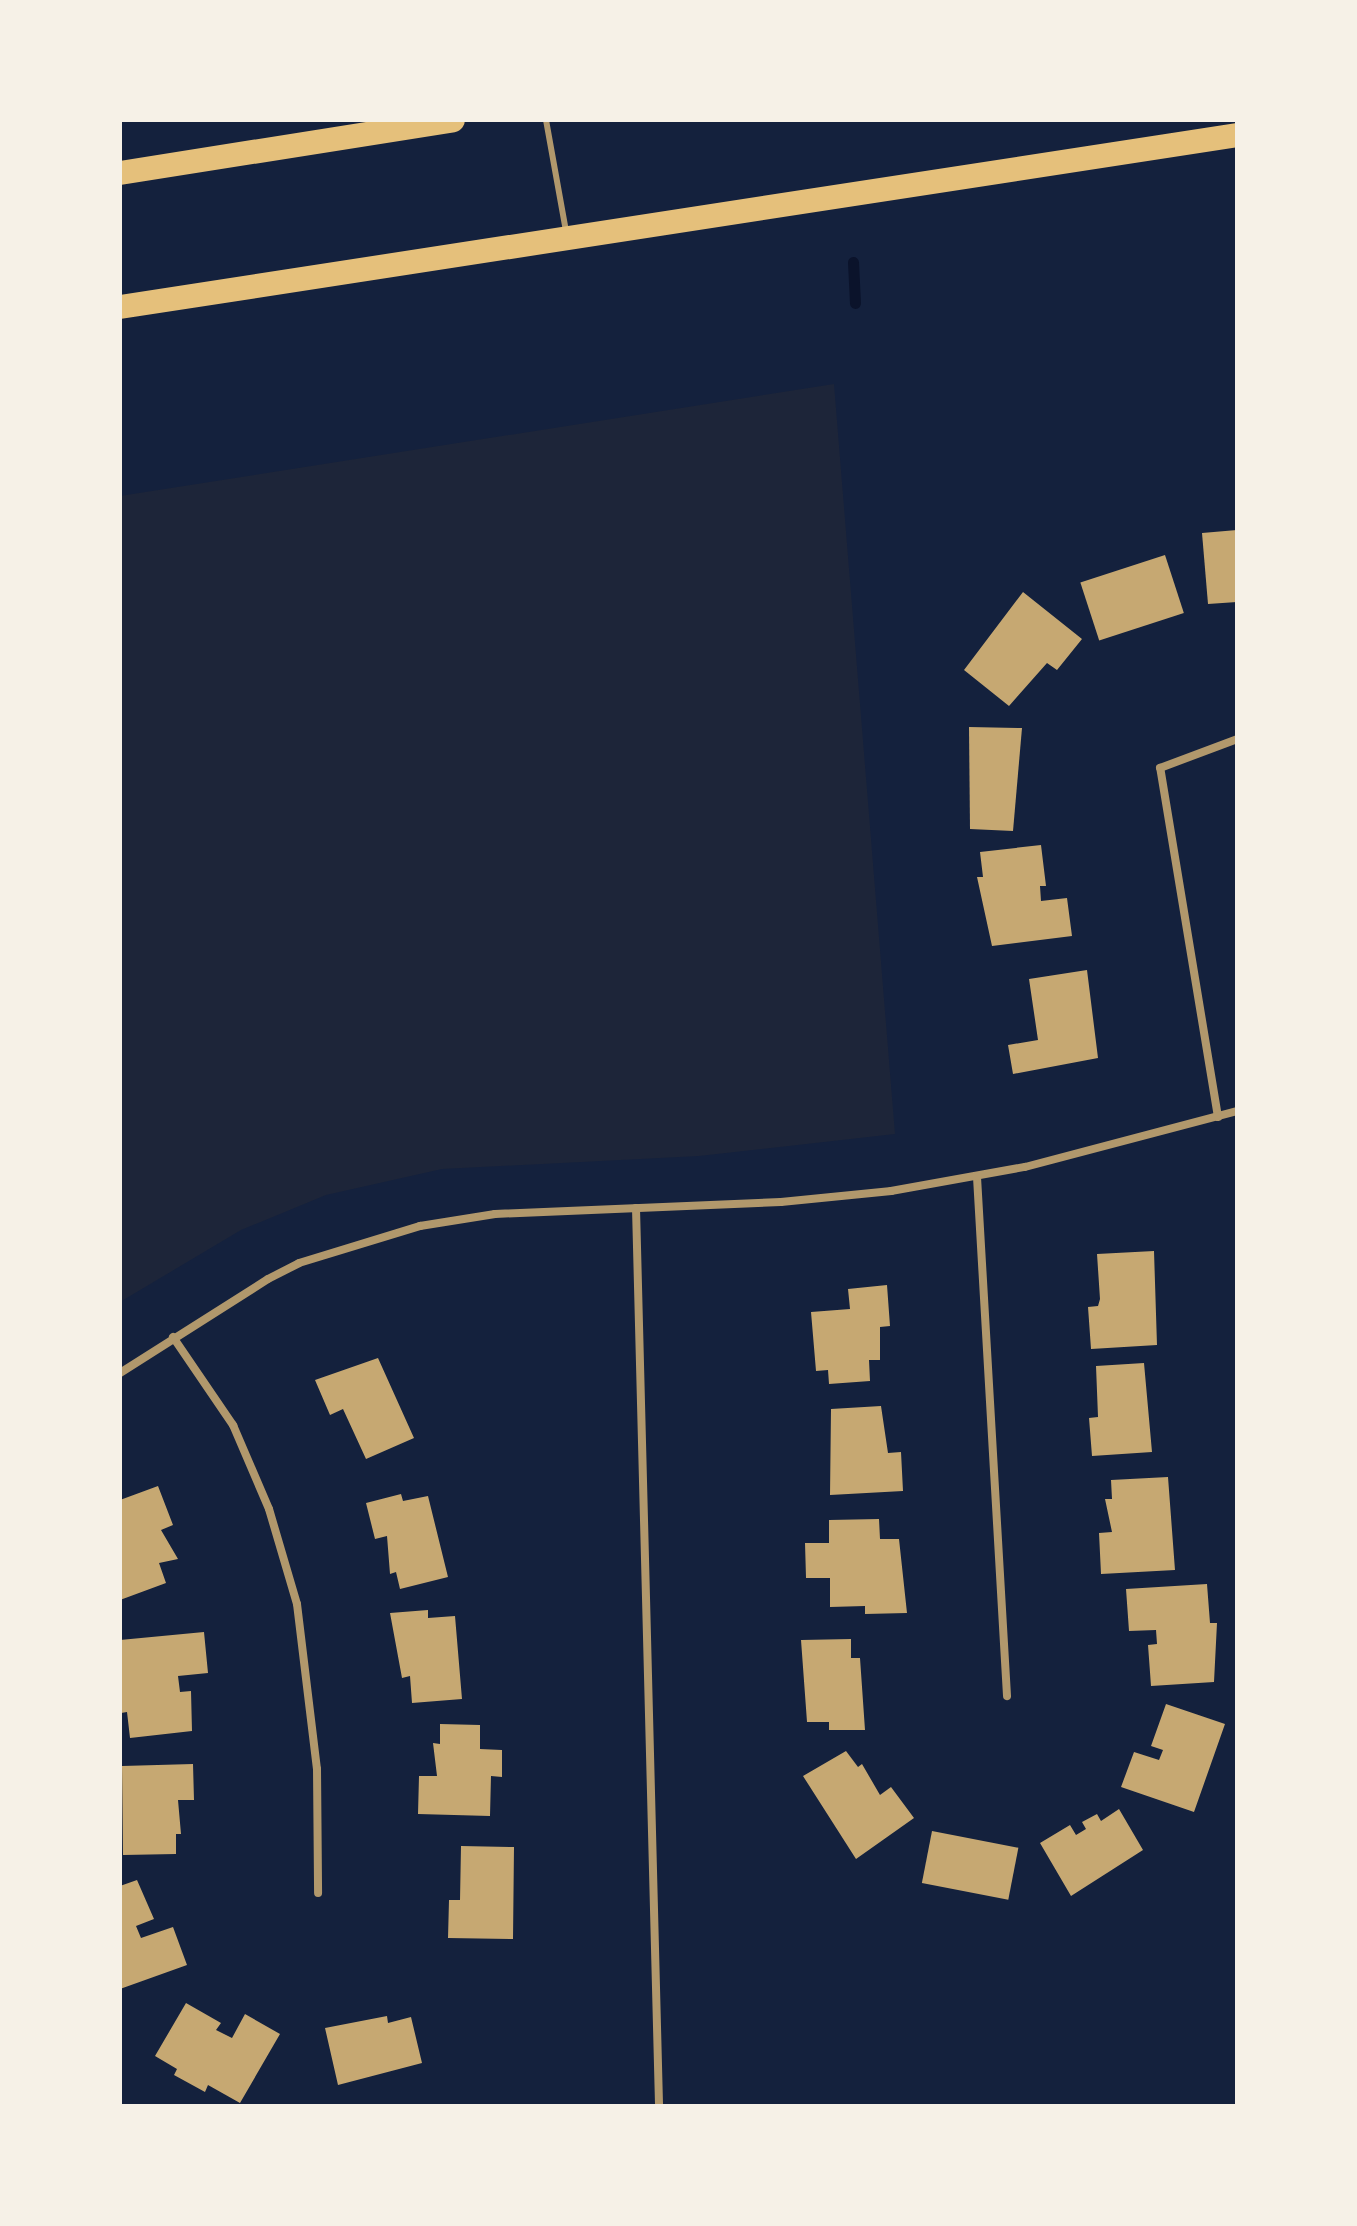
<!DOCTYPE html>
<style>
body{margin:0}
#map{position:relative;width:1357px;height:2226px;overflow:hidden;background:#14213d;font-family:"Varela Round",sans-serif}
div>[style]{position:absolute}
[style*='--x']{left:calc(var(--x)*1px);top:calc(var(--y)*1px);width:calc(var(--w)*1px);rotate:calc(var(--a)*1deg)}
.green>*{inset:0;background:#1d2539}
.stream>*{height:11px;margin:-5.5px;padding:0 5.5px;transform-origin:5.5px;border-radius:5.5px;background:#0b132b}
.building>*{inset:0;background:#c6a872;transform-origin:0 0}
.service>*{height:6px;margin:-3px;padding:0 3px;transform-origin:3px;border-radius:3px;background:#b1986c}
.minor>*{height:8px;margin:-4px;padding:0 4px;transform-origin:4px;border-radius:4px;background:#b1986c}
.motorway>*{height:24px;margin:-12px;padding:0 12px;transform-origin:12px;border-radius:12px;background:#e5c07b}
span{translate:-50% -50%;white-space:nowrap;text-align:center;line-height:1.15;-webkit-text-stroke:8px #f6f1e7;paint-order:stroke}
.frame{position:absolute;inset:0;border:122px solid #f6f1e7;pointer-events:none}
</style>
<div id="map">
<div class="green">
<div style="clip-path:polygon(834px 384px,895px 1134px,699px 1156px,442px 1169px,326px 1195px,241px 1230px,120px 1302px,120px 496px)"></div>
</div>
<div class="stream">
<div style="--x:853;--y:262;--w:41;--a:87.2"></div>
</div>
<div class="building">
<div style="clip-path:polygon(1237px 530px,1237px 602px,1208px 604px,1202px 533px)"></div>
<div style="left:1165px;top:555px;width:61px;height:89px;rotate:72deg"></div>
<div style="clip-path:polygon(1023px 592px,1082px 639px,1057px 670px,1047px 663px,1009px 706px,964px 670px)"></div>
<div style="clip-path:polygon(969px 727px,1022px 728px,1013px 831px,970px 829px)"></div>
<div style="clip-path:polygon(1041px 845px,1046px 886px,1040px 886px,1041px 901px,1067px 898px,1072px 936px,992px 946px,977px 877px,983px 877px,980px 852px)"></div>
<div style="clip-path:polygon(1087px 970px,1098px 1058px,1013px 1074px,1008px 1045px,1038px 1040px,1029px 979px)"></div>
<div style="clip-path:polygon(1154px 1251px,1157px 1345px,1091px 1349px,1088px 1307px,1098px 1306px,1100px 1299px,1097px 1254px)"></div>
<div style="clip-path:polygon(887px 1285px,890px 1326px,880px 1327px,880px 1360px,869px 1360px,870px 1381px,829px 1384px,828px 1370px,816px 1371px,811px 1312px,850px 1309px,848px 1289px)"></div>
<div style="clip-path:polygon(378px 1358px,414px 1438px,366px 1459px,343px 1409px,330px 1415px,315px 1380px)"></div>
<div style="clip-path:polygon(1144px 1363px,1152px 1452px,1092px 1456px,1089px 1418px,1098px 1417px,1096px 1366px)"></div>
<div style="clip-path:polygon(881px 1406px,888px 1453px,901px 1452px,903px 1491px,830px 1495px,831px 1409px)"></div>
<div style="clip-path:polygon(1168px 1477px,1175px 1570px,1101px 1574px,1099px 1533px,1112px 1532px,1105px 1499px,1112px 1499px,1111px 1480px)"></div>
<div style="clip-path:polygon(158px 1486px,173px 1525px,161px 1530px,178px 1559px,159px 1563px,166px 1583px,120px 1600px,120px 1500px)"></div>
<div style="clip-path:polygon(401px 1494px,403px 1501px,428px 1496px,448px 1577px,400px 1589px,396px 1572px,390px 1574px,387px 1536px,375px 1539px,366px 1503px)"></div>
<div style="clip-path:polygon(879px 1519px,880px 1539px,899px 1539px,907px 1613px,865px 1614px,865px 1606px,830px 1607px,830px 1578px,806px 1578px,805px 1543px,829px 1543px,829px 1520px)"></div>
<div style="clip-path:polygon(1207px 1584px,1210px 1623px,1217px 1623px,1214px 1682px,1151px 1686px,1148px 1645px,1157px 1644px,1156px 1630px,1129px 1631px,1126px 1589px)"></div>
<div style="clip-path:polygon(428px 1610px,428px 1618px,455px 1616px,462px 1699px,412px 1703px,410px 1676px,402px 1678px,390px 1613px)"></div>
<div style="clip-path:polygon(204px 1632px,208px 1673px,178px 1676px,180px 1692px,191px 1691px,192px 1731px,130px 1738px,127px 1712px,121px 1713px,120px 1705px,120px 1640px)"></div>
<div style="clip-path:polygon(851px 1639px,851px 1658px,860px 1658px,865px 1730px,829px 1730px,829px 1722px,807px 1722px,801px 1640px)"></div>
<div style="clip-path:polygon(1166px 1704px,1225px 1724px,1194px 1812px,1121px 1787px,1134px 1752px,1159px 1760px,1163px 1750px,1151px 1746px)"></div>
<div style="clip-path:polygon(440px 1724px,480px 1725px,480px 1749px,502px 1750px,502px 1777px,491px 1776px,490px 1816px,418px 1814px,419px 1776px,437px 1776px,433px 1743px,440px 1744px)"></div>
<div style="clip-path:polygon(846px 1751px,858px 1767px,862px 1764px,880px 1795px,891px 1787px,914px 1818px,856px 1859px,803px 1776px)"></div>
<div style="clip-path:polygon(193px 1764px,194px 1800px,178px 1800px,181px 1834px,176px 1834px,176px 1854px,123px 1855px,122px 1766px)"></div>
<div style="clip-path:polygon(1119px 1809px,1143px 1850px,1071px 1896px,1040px 1843px,1070px 1825px,1076px 1835px,1086px 1829px,1082px 1822px,1097px 1814px,1101px 1821px)"></div>
<div style="left:932px;top:1831px;width:88px;height:53px;rotate:11deg"></div>
<div style="clip-path:polygon(461px 1846px,514px 1847px,513px 1939px,448px 1938px,449px 1900px,460px 1900px)"></div>
<div style="clip-path:polygon(137px 1880px,154px 1919px,136px 1926px,141px 1938px,173px 1927px,187px 1965px,120px 1989px,120px 1886px)"></div>
<div style="clip-path:polygon(186px 2003px,221px 2023px,216px 2030px,232px 2038px,245px 2014px,280px 2034px,240px 2103px,208px 2085px,205px 2092px,174px 2075px,177px 2069px,155px 2056px)"></div>
<div style="clip-path:polygon(387px 2016px,388px 2023px,411px 2017px,422px 2063px,338px 2085px,325px 2028px)"></div>
</div>
<div class="service">
<div style="--x:546;--y:120;--w:113;--a:79.8"></div>
</div>
<div class="minor">
<div style="--x:1218;--y:1117;--w:354;--a:-99.4"></div>
<div style="--x:1160;--y:768;--w:82;--a:-20.6"></div>
<div style="--x:977;--y:1177;--w:520;--a:86.69"></div>
<div style="--x:636;--y:1208;--w:898;--a:88.53"></div>
<div style="--x:173;--y:1337;--w:107;--a:55.7"></div>
<div style="--x:233;--y:1425;--w:91;--a:66.8"></div>
<div style="--x:269;--y:1509;--w:99;--a:73.6"></div>
<div style="--x:297;--y:1604;--w:166;--a:83.1"></div>
<div style="--x:317;--y:1769;--w:124;--a:89.5"></div>
<div style="--x:120;--y:1373;--w:175;--a:-32.4"></div>
<div style="--x:268;--y:1279;--w:35;--a:-27"></div>
<div style="--x:299;--y:1263;--w:127;--a:-17"></div>
<div style="--x:420;--y:1226;--w:76;--a:-9.1"></div>
<div style="--x:495;--y:1214;--w:286;--a:-2.4"></div>
<div style="--x:781;--y:1202;--w:111;--a:-5.7"></div>
<div style="--x:891;--y:1191;--w:136;--a:-10.2"></div>
<div style="--x:1025;--y:1167;--w:219;--a:-14.8"></div>
</div>
<div class="motorway">
<div style="--x:120;--y:173;--w:337;--a:-9"></div>
<div style="--x:120;--y:307;--w:1130;--a:-8.75"></div>
</div>
<div class="frame"></div>
</div>
